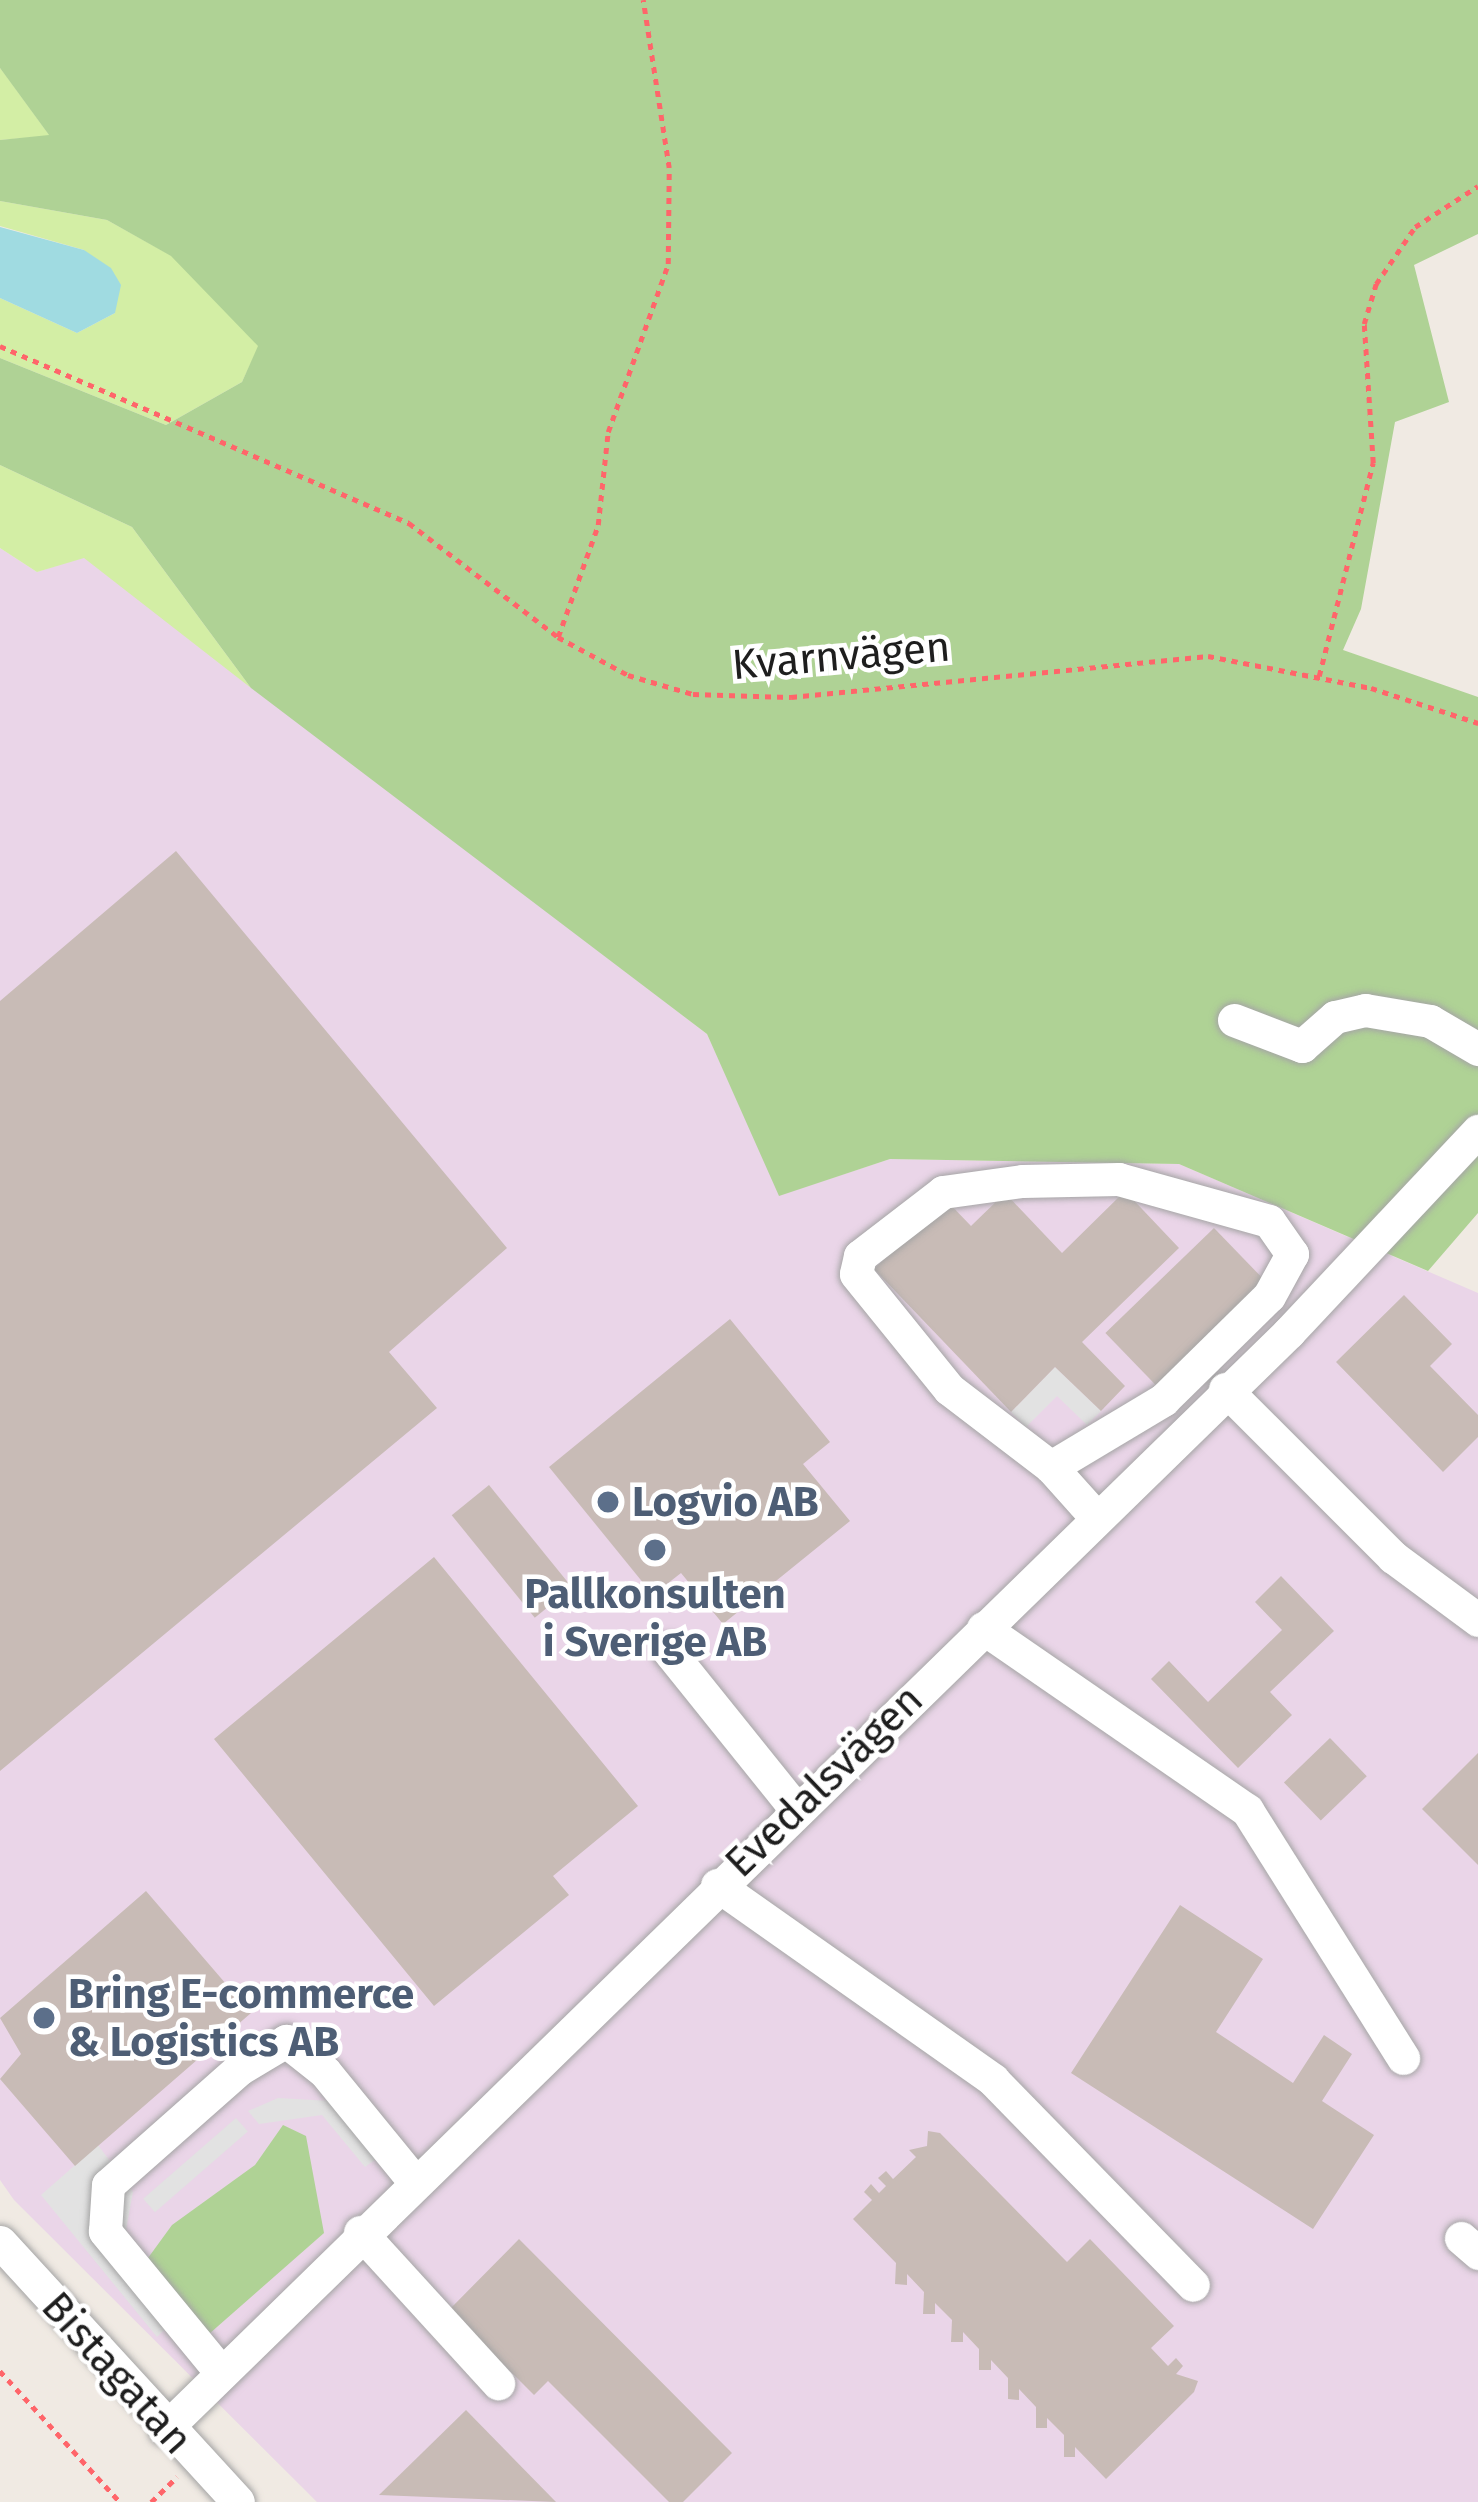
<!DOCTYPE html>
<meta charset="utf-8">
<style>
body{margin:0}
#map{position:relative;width:1478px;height:2502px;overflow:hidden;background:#f0eae3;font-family:"Fira Sans",sans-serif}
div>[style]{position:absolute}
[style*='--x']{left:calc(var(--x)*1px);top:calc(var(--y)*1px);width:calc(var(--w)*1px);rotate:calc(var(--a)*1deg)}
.industrial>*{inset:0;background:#ead5e8}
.grass>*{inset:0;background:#d3eea5}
.forest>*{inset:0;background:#afd295}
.parking>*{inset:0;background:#e2e2e2;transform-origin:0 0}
.water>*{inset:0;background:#a0dbe1}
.building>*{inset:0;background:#c8bbb6;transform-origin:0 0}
.path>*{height:4.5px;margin-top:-2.25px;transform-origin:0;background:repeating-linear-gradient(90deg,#ff656a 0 6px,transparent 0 12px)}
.roads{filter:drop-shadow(0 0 3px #a5a5a5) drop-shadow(0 0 3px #a5a5a5)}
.minor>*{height:33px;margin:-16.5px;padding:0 16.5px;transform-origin:16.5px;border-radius:16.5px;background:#fff}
.dots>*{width:33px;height:33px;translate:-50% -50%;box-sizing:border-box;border:6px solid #fff;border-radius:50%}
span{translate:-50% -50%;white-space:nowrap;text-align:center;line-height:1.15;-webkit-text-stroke:9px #fff;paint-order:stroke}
.street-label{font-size:42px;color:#1e1e1e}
.service-label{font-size:42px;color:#4e5e75;font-weight:700}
.left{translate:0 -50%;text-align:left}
</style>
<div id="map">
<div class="industrial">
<div style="clip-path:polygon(0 548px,37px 572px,84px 557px,707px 1034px,780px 1195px,890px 1159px,1179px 1164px,1478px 1293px,1478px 2502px,317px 2502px,14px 2200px,0 2180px)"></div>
</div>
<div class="grass">
<div style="clip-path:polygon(0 68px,4px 73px,50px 136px,0 140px)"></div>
<div style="clip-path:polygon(0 201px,107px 220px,172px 256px,259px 346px,242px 382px,166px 425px,0 358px,0 298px,77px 333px,115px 313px,84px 250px,0 226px)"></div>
<div style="clip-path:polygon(0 465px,132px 527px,251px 688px,84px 558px,37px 572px,0 548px)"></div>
</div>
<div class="forest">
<div style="clip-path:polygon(0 0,1478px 0,1478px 234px,1414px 265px,1449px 402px,1395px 422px,1361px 609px,1343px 650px,1478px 697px,1478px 1213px,1428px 1271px,1179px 1164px,890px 1159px,779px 1196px,707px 1034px,251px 688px,132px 527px,0 465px,0 358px,166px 425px,242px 382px,258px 346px,171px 256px,107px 220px,0 201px,0 140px,49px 135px,0 68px)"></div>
<div style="clip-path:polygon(283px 2125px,306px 2136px,324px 2233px,209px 2334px,148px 2258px,172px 2225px,255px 2165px)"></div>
</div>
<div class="parking">
<div style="clip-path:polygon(1055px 1367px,1101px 1411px,1087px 1425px,1057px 1396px,1026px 1427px,1011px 1412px)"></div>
<div style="clip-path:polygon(278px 2098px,331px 2101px,379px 2157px,365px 2167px,322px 2115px,259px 2124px,248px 2111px)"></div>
<div style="left:236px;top:2118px;width:18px;height:123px;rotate:49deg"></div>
<div style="clip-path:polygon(98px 2145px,133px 2192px,125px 2235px,184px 2310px,157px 2337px,41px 2195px)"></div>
</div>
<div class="water">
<div style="clip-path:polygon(0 227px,84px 250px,111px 268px,121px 285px,115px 313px,77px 333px,0 298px)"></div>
</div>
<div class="building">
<div style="clip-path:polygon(176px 851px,507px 1248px,389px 1352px,437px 1408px,0 1771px,0 1001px)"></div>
<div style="clip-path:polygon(1125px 1191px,1179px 1248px,1082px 1342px,1125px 1386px,1101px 1411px,1055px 1367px,1011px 1412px,874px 1269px,946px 1200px,971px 1226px,1005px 1193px,1062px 1253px)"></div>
<div style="left:1214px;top:1228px;width:78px;height:151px;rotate:46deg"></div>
<div style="clip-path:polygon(1404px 1295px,1452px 1344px,1430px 1366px,1478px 1415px,1478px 1437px,1443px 1472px,1336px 1362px)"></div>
<div style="clip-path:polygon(730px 1319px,830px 1442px,803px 1464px,850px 1521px,723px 1624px,681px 1573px,653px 1595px,549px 1467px)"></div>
<div style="left:489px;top:1485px;width:132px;height:48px;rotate:51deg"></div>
<div style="clip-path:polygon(434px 1557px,638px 1806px,553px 1876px,569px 1895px,434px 2006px,214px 1739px)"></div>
<div style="clip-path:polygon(1281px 1576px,1334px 1631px,1270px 1692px,1292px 1715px,1238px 1768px,1151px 1679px,1169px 1661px,1208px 1702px,1282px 1630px,1255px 1602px)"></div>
<div style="left:1330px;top:1738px;width:53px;height:64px;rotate:46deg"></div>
<div style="clip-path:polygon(1478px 1753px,1478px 1865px,1422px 1809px)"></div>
<div style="clip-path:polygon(146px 1891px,251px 2013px,75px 2166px,0 2079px,21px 2054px,0 2018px)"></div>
<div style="clip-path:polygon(1180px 1905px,1263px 1959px,1216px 2032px,1293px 2083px,1324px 2035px,1352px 2054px,1322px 2101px,1374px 2135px,1313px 2229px,1071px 2073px)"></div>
<div style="clip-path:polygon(928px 2131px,940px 2133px,1067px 2262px,1090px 2239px,1174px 2326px,1151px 2348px,1168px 2366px,1176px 2358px,1183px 2366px,1176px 2374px,1198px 2381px,1194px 2392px,1106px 2479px,1075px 2447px,1075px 2457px,1064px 2457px,1064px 2435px,1047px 2418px,1047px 2428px,1036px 2428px,1036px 2407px,1019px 2389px,1019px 2400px,1008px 2399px,1008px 2378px,991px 2360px,991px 2370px,979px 2370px,979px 2349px,963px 2332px,963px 2342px,951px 2342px,952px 2320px,935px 2303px,935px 2314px,923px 2314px,924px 2292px,907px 2274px,907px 2285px,895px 2284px,896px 2263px,853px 2219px,872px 2200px,864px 2192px,871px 2184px,879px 2193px,886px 2186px,878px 2178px,886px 2171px,893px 2179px,916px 2157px,909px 2150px,927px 2146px)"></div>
<div style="clip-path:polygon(519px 2239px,732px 2453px,683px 2502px,669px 2502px,548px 2381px,534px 2395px,449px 2310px)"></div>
<div style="clip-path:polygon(466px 2410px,556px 2502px,379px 2495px)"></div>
</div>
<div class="path">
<div style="--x:0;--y:346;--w:446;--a:23.4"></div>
<div style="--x:409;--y:523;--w:188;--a:37.4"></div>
<div style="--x:558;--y:637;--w:80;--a:28.5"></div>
<div style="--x:628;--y:675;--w:68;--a:16.3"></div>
<div style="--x:693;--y:694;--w:98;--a:1.8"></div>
<div style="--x:791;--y:697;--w:419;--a:-5.6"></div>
<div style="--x:1208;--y:656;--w:166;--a:11.1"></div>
<div style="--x:1371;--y:688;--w:113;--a:18.1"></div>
<div style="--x:558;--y:637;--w:119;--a:-70.3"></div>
<div style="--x:598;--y:525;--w:94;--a:-83.9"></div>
<div style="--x:608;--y:432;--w:178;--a:-70.3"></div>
<div style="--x:668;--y:264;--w:96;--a:-89.4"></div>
<div style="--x:669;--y:168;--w:170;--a:-98.8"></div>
<div style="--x:1319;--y:676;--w:220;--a:-75.8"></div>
<div style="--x:1373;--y:463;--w:139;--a:-93.7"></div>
<div style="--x:1364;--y:324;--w:42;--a:-73.3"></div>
<div style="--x:1376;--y:284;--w:69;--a:-55.6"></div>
<div style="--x:1415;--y:227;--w:75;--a:-33.1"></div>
<div style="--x:0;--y:2371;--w:178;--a:47.5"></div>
<div style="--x:151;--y:2502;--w:36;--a:-44"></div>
</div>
<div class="roads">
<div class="minor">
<div style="--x:1234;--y:1020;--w:73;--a:20.9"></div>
<div style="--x:1302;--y:1046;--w:44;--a:-41.3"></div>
<div style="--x:1335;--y:1017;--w:31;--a:-13"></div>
<div style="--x:1365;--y:1010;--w:66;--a:9.6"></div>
<div style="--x:1430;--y:1021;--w:56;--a:30.3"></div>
<div style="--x:1225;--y:1389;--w:238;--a:45"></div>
<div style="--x:1393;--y:1557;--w:106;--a:36.5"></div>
<div style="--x:1051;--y:1467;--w:131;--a:-30.9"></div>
<div style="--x:1163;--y:1400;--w:148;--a:-44.5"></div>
<div style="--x:1269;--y:1296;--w:48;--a:-61.3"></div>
<div style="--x:1292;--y:1254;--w:40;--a:-124.9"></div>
<div style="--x:1269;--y:1221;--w:156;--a:-164.4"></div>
<div style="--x:1119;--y:1179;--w:97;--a:178.8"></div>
<div style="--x:1022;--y:1181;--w:80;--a:172.1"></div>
<div style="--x:943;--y:1192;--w:105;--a:142.4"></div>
<div style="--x:860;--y:1256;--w:18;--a:103"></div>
<div style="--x:856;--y:1274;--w:148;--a:51"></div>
<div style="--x:949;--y:1389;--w:128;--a:37.4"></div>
<div style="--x:1051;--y:1467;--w:66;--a:48.1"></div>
<div style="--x:983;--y:1628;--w:321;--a:34.6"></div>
<div style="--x:1247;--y:1810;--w:293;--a:57.8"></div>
<div style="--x:668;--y:1650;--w:204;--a:51.2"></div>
<div style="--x:717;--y:1885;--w:338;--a:35.2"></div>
<div style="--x:993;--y:2080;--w:286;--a:45.7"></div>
<div style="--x:360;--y:2232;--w:205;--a:47.6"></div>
<div style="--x:1461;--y:2238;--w:23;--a:41"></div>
<div style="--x:0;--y:2242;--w:352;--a:47.5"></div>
<div style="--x:219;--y:2370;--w:180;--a:-129.4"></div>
<div style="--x:105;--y:2231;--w:46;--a:-86.3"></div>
<div style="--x:108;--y:2185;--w:175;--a:-41.5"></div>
<div style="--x:239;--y:2069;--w:55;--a:-30.8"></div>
<div style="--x:286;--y:2041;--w:50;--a:38.5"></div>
<div style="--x:325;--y:2072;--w:141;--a:50.8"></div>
<div style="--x:165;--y:2429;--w:1571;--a:-44.3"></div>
<div style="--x:1289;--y:1332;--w:276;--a:-46.8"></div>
</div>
</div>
<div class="dots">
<div style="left:608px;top:1502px;background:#5c6f8a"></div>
<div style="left:655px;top:1550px;background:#5c6f8a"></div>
<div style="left:44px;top:2018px;background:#5c6f8a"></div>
</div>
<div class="street-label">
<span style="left:841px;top:656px;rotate:-5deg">Kvarnvägen</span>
<span style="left:824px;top:1781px;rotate:-44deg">Evedalsvägen</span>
<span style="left:117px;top:2373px;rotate:48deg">Bistagatan</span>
</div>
<div class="service-label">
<span class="left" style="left:632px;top:1502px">Logvio AB</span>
<span style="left:655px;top:1618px">Pallkonsulten<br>i Sverige AB</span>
<span class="left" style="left:68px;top:2018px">Bring E-commerce<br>&amp; Logistics AB</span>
</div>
</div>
